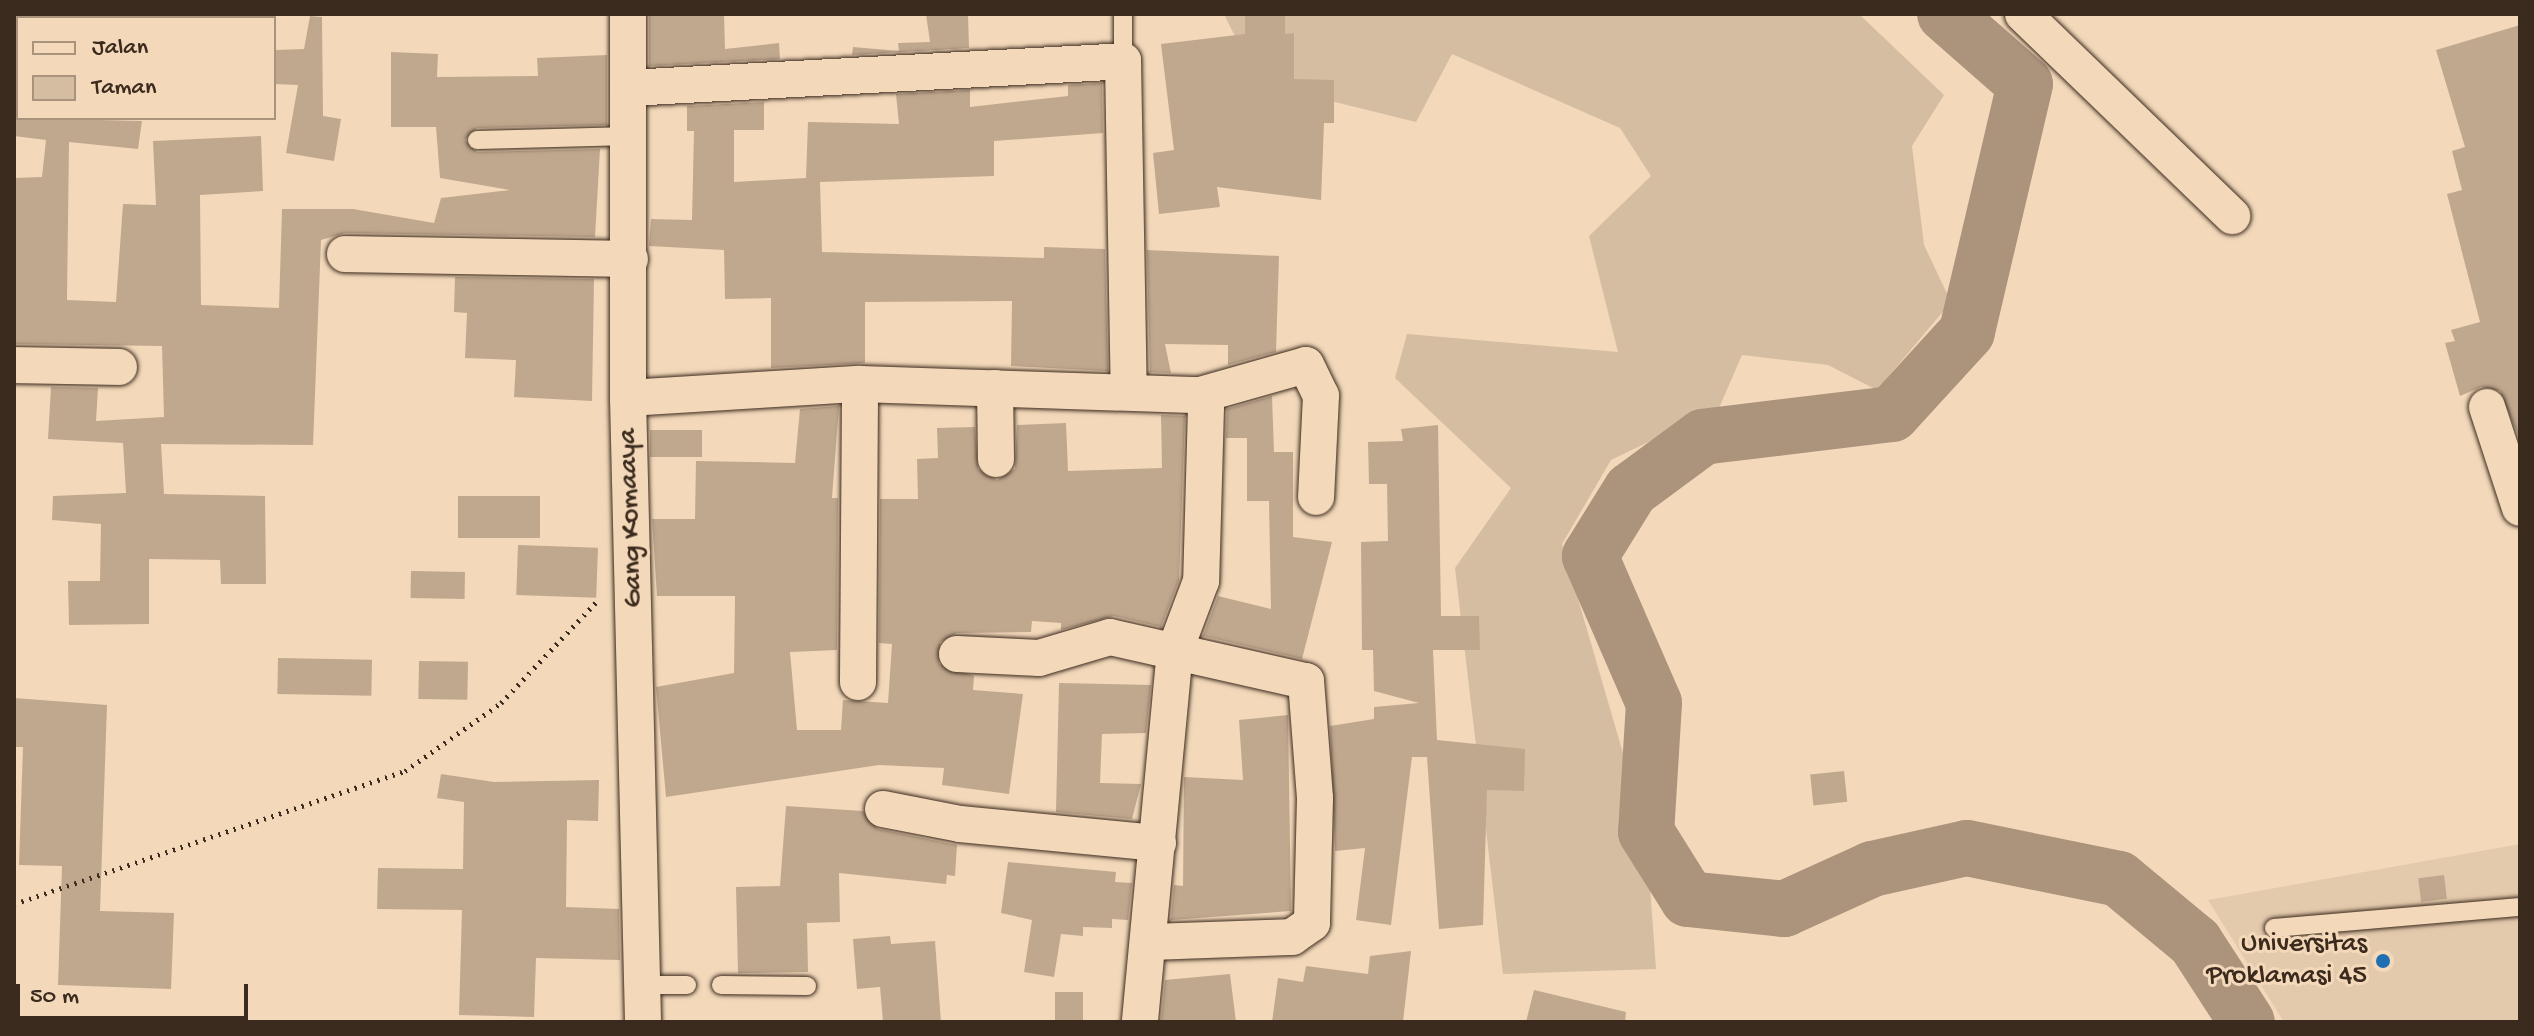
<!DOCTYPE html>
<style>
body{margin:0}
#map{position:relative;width:2534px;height:1036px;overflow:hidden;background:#f3d9ba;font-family:"Gochi Hand",sans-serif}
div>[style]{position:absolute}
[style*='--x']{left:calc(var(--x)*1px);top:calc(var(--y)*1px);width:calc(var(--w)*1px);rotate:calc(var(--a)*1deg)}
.built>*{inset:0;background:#e4caad}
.green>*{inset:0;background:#d5bda1}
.river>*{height:56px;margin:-28px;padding:0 28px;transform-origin:28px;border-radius:28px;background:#ab937c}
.building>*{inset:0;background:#c0a88f;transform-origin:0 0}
.path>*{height:5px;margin-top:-2.5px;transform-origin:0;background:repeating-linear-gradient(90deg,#3b2a1e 0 2px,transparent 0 8px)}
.roads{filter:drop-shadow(0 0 2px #3b2a1e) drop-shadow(0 0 2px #3b2a1e)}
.service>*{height:18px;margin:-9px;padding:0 9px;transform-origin:9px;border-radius:9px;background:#f3d9ba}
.minor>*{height:36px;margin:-18px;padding:0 18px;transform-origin:18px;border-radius:18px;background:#f3d9ba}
.dots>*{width:22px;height:22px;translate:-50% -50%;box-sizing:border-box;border:4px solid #f3d9ba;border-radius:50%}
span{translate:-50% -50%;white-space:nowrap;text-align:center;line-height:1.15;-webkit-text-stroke:6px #f3d9ba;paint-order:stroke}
.street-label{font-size:28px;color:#3b2a1e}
.poi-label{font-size:28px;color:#3b2a1e}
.right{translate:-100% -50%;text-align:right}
.frame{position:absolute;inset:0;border:16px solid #3b2a1e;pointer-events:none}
.legend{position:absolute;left:16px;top:16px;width:260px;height:104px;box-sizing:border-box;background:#f3d9ba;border:2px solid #a9937c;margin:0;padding:10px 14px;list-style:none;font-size:24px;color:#3b2a1e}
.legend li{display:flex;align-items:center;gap:16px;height:40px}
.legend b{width:40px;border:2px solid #a9937c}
.scale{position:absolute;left:16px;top:984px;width:232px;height:36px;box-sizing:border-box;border:4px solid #3b2a1e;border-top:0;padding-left:10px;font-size:24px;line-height:28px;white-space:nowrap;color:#3b2a1e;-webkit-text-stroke:6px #f3d9ba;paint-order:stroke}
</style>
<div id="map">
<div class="built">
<div style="clip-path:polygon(2520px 844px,2520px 1022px,2284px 1022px,2208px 900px)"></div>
</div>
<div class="green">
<div style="clip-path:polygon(1224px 14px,1859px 14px,1944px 95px,1912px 146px,1924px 245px,1951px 302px,1877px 390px,1828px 365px,1742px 355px,1719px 408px,1611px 460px,1562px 544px,1646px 832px,1656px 969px,1503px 974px,1455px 568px,1511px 488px,1395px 378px,1407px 334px,1618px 352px,1589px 236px,1651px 176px,1620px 128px,1452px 54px,1416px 122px,1258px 83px)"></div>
</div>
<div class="river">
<div style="--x:1945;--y:14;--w:106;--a:41.2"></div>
<div style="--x:2025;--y:84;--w:255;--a:103.2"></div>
<div style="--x:1967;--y:332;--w:111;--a:132.4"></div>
<div style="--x:1892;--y:414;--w:190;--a:173.1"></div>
<div style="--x:1703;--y:437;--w:89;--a:143.6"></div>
<div style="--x:1631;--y:490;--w:78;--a:121.8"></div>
<div style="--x:1590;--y:556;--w:160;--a:66.5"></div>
<div style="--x:1654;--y:703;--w:129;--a:93.5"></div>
<div style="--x:1646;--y:832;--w:79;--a:57.9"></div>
<div style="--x:1688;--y:899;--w:97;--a:5.9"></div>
<div style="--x:1784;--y:909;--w:97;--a:-24.4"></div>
<div style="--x:1872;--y:869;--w:97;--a:-12.5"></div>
<div style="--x:1967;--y:848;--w:155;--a:11.5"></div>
<div style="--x:2119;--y:879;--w:99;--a:39.7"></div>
<div style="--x:2195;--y:942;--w:95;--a:57"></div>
</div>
<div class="building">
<div style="clip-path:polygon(724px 14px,725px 49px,779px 43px,780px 59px,649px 66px,649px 16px)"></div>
<div style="clip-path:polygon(926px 14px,968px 14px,969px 48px,852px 55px,853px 47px,899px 51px,898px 43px,930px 42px)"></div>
<div style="clip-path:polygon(1245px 14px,1285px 14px,1285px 34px,1294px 33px,1294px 79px,1334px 80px,1334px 123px,1324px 123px,1321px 200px,1217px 187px,1220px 207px,1159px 214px,1153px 153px,1174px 150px,1161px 44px,1245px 34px)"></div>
<div style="clip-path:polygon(310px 16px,322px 17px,323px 116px,341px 119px,334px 161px,286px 153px,298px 85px,274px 84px,274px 50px,304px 49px)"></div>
<div style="clip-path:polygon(2520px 25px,2520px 440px,2500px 391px,2481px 387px,2460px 396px,2445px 343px,2455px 341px,2451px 330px,2480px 322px,2447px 194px,2462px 190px,2452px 151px,2465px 147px,2436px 50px)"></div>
<div style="clip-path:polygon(391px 52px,438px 54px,437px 77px,538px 76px,537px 58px,607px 55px,607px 125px,477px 128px,465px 140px,477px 152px,600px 149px,595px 237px,345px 233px,321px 240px,313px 445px,161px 444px,164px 494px,265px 496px,266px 584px,221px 584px,220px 560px,149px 559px,149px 624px,69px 625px,68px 581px,100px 581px,101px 524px,52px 520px,53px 496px,126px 493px,123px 443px,48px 439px,51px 387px,98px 388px,96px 421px,164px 417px,162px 346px,14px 344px,14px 178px,42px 177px,46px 140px,14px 136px,14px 118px,142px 121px,138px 149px,69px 142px,67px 300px,116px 302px,123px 204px,156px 205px,153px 141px,261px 136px,263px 191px,200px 195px,201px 305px,279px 308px,282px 209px,353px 209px,434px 223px,441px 198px,510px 190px,440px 178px,436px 127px,391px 127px)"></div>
<div style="clip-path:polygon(1102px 83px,1103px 133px,994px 141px,994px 176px,820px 182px,822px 252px,1044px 258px,1044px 247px,1105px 249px,1108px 371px,1011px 366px,1012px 301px,865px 302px,865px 363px,771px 368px,771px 298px,725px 299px,724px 250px,649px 246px,651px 219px,692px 220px,694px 131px,687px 131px,687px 106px,764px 102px,764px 130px,734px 130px,734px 182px,806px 178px,808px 122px,899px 124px,896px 94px,970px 90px,970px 107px,1068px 96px,1068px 85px)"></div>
<div style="clip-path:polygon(1147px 250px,1279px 256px,1276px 352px,1228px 365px,1228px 345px,1165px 344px,1171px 373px,1150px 372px)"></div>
<div style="clip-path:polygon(455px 277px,594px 279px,592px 401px,514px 397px,516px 360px,465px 358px,467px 313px,454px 312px)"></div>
<div style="clip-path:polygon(1272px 396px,1274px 452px,1293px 452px,1293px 537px,1332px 542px,1302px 659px,1203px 636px,1218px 596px,1271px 609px,1269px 501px,1247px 501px,1247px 438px,1226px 438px,1227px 409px)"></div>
<div style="clip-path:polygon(839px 406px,832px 498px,838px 498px,837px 650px,790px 652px,797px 730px,841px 730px,843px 700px,888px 703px,892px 644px,879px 643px,880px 499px,918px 499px,917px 459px,938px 458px,937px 428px,975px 427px,978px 469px,997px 480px,1015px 469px,1017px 425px,1066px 423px,1068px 471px,1162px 468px,1161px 415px,1185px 416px,1179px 580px,1161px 627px,1114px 616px,1061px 630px,1061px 623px,1032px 621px,1031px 632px,957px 633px,940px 642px,939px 664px,974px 676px,973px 690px,1023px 694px,1009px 794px,942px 785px,944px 768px,879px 765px,666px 797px,656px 687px,734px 673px,735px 596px,657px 596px,652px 519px,695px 519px,696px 461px,795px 463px,800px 409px)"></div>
<div style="clip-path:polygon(1438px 425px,1441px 616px,1479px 616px,1480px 650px,1433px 650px,1437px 740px,1525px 749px,1524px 791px,1487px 790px,1483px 925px,1439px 929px,1427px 757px,1412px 757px,1391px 925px,1356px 920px,1365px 848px,1335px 851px,1330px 726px,1374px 719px,1374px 707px,1419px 703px,1374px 691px,1373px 650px,1362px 650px,1361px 542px,1388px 541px,1387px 484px,1369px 484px,1368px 442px,1403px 441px,1401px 429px)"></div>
<div style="left:650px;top:430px;width:52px;height:27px"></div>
<div style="left:458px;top:496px;width:82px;height:42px"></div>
<div style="left:518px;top:545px;width:80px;height:50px;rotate:2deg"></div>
<div style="left:411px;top:571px;width:54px;height:27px;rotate:1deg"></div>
<div style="left:278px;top:658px;width:94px;height:36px;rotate:1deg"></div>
<div style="left:419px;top:661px;width:49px;height:38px;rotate:1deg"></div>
<div style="clip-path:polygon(1059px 683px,1151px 685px,1146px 733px,1102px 734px,1100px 783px,1141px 784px,1132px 819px,1056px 812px)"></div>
<div style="clip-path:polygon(14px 698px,107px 705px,100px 911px,174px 913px,171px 989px,58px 985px,62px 866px,19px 865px,23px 747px,14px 747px)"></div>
<div style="clip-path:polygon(1288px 715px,1291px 911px,1171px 920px,1174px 885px,1183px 886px,1184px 777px,1243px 780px,1239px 720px)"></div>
<div style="left:1844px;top:771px;width:31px;height:34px;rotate:84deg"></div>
<div style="clip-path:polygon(441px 774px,494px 782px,599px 780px,598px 821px,567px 820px,566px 907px,619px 909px,620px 960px,536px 958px,534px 1017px,459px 1015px,462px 910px,377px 909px,378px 868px,463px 869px,464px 802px,437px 798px)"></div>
<div style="clip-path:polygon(786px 806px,863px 811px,878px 829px,957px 845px,955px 876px,947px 875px,946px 884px,839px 873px,840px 922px,807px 923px,808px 972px,738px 973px,736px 887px,780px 886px)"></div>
<div style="clip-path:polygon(1008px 862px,1116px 872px,1115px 882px,1132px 883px,1128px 920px,1112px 919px,1112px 928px,1083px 927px,1083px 936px,1061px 934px,1054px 977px,1024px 972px,1032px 920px,1001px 913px)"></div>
<div style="left:2444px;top:875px;width:24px;height:26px;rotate:83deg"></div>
<div style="clip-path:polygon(890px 936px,891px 944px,935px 941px,941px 1022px,883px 1022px,880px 987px,857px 989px,853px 939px)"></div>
<div style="clip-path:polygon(1411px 951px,1403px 1022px,1272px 1022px,1278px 978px,1303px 982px,1306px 966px,1368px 974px,1370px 956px)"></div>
<div style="clip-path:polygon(1230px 974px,1236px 1022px,1161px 1022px,1165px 980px)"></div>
<div style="clip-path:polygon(1534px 990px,1626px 1012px,1625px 1022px,1526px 1022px)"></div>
<div style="left:1055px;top:992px;width:28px;height:30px"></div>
</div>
<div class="path">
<div style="--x:14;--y:904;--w:413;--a:-18.8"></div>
<div style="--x:405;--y:771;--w:118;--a:-35.3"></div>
<div style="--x:501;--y:703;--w:143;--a:-46.7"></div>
</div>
<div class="roads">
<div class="service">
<div style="--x:1123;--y:14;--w:47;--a:90"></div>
<div style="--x:477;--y:140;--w:154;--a:-1.5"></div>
<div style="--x:2274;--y:928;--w:247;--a:-4.9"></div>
<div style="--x:643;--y:985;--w:44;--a:0"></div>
<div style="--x:721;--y:985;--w:86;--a:0.7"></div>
</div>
<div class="minor">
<div style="--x:628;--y:14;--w:384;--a:90"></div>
<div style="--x:628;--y:398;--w:624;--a:88.62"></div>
<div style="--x:2023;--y:14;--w:291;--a:44"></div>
<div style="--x:629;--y:88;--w:495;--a:-3.1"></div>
<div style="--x:1123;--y:61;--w:330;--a:89"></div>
<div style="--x:345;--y:254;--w:285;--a:1"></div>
<div style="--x:14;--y:365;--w:105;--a:1.1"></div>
<div style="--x:995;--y:388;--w:71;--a:89.2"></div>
<div style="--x:1200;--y:395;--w:110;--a:-15.8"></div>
<div style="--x:1306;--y:365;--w:34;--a:64"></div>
<div style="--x:1321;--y:396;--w:101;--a:92.8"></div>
<div style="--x:628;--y:398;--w:232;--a:-3.5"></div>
<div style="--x:860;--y:384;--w:340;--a:1.9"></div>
<div style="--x:1200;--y:395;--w:13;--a:63"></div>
<div style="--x:1206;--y:407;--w:174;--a:91.6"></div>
<div style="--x:1201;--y:581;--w:74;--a:110.6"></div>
<div style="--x:1175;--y:650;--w:374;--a:95.4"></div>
<div style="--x:2487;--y:407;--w:106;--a:71.9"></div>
<div style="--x:957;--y:654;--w:82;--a:2.8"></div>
<div style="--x:1039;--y:658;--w:74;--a:-16.5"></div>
<div style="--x:1110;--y:637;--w:201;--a:12.7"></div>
<div style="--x:1306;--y:681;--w:117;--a:85.6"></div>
<div style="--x:1315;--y:798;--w:125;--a:91.4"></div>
<div style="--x:1312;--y:923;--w:24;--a:145"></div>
<div style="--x:1292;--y:937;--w:144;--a:178"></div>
<div style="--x:858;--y:682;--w:298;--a:-89.6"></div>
<div style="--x:883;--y:809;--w:78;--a:11"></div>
<div style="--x:960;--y:824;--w:199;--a:5.5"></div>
</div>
</div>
<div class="dots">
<div style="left:2383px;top:961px;background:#1f6fb2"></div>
</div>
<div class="street-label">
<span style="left:632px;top:518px;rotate:-92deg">Gang Komaaya</span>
</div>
<div class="poi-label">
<span class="right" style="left:2367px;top:961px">Universitas<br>Proklamasi 45</span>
</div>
<div class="frame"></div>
<ul class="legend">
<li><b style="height:10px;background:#f3d9ba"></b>Jalan</li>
<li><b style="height:22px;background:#d5bda1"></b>Taman</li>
</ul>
<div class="scale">50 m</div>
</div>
